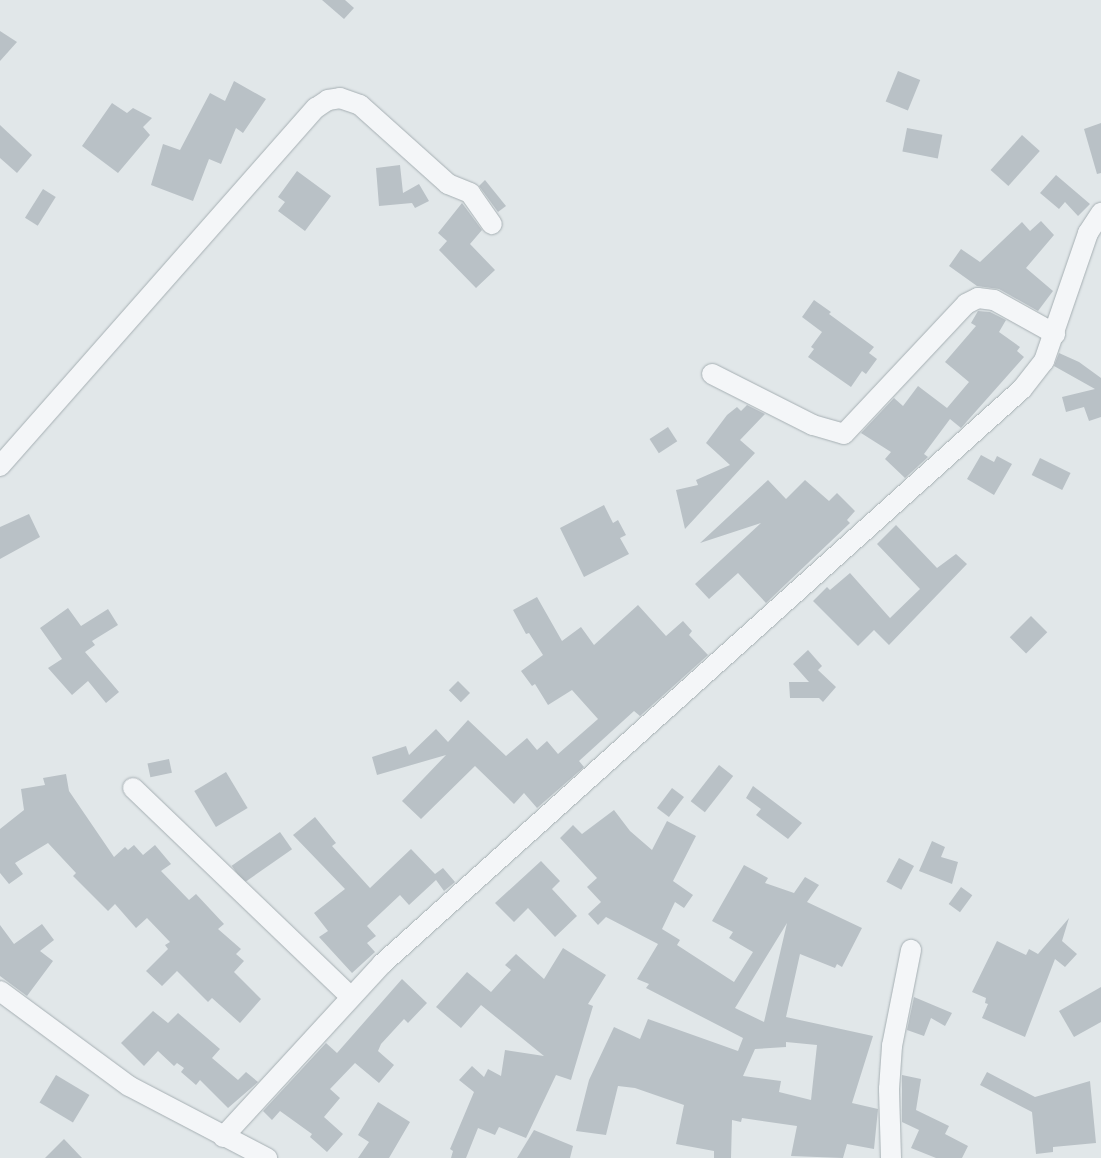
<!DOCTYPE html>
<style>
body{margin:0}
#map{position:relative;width:1101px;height:1158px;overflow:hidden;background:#e1e7e9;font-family:"Archivo Narrow",sans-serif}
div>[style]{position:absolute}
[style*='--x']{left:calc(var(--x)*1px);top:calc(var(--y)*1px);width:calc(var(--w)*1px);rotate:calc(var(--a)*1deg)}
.building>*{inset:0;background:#b9c1c6;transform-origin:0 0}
.roads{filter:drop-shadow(0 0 1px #a6afb3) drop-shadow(0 0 1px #a6afb3)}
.minor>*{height:20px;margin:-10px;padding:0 10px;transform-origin:10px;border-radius:10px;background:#f4f6f8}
span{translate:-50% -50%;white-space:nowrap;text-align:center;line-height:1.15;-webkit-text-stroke:4px #f1f5f7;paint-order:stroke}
</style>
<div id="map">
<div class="building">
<div style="clip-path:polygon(322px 0,345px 0,354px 8px,344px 19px)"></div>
<div style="clip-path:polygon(0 31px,17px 42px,0 61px)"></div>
<div style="left:898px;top:71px;width:24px;height:33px;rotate:22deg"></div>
<div style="clip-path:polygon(234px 81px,266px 99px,243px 133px,236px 128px,221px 164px,209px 159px,193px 201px,151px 185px,163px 144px,180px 150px,210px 93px,225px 101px)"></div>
<div style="clip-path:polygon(112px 103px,127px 113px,133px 108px,152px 118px,143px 127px,150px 135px,118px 173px,82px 146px)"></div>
<div style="clip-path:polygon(1101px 123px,1101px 173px,1097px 174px,1084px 129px)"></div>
<div style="clip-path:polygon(0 125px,32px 155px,17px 173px,0 158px)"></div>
<div style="left:907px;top:128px;width:36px;height:24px;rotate:11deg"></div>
<div style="left:1022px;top:135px;width:24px;height:47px;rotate:42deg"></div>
<div style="clip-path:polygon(400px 165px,403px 193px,419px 184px,429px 201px,415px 208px,412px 203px,379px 206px,376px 168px)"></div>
<div style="clip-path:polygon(297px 171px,331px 196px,305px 231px,278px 211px,285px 202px,278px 197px)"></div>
<div style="clip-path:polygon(1056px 175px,1090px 204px,1078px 216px,1065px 202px,1059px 209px,1040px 193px)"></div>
<div style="clip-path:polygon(485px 180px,506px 206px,498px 212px,479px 186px)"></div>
<div style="left:43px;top:189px;width:15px;height:34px;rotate:32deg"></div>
<div style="clip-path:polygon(462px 203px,482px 230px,470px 244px,495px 270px,476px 288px,439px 250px,447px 241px,438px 233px)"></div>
<div style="clip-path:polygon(1041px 221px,1054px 235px,1026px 268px,1053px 291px,1038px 311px,999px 289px,977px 286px,949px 266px,961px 249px,980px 262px,1022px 222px,1030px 231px)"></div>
<div style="clip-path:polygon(814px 300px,831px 312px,829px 314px,874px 347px,869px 353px,877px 359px,866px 374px,862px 371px,851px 387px,808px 357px,814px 349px,811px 347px,822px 332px,802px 317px)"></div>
<div style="clip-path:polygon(978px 311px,990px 312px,1006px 320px,999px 332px,1020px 347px,1017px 351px,1024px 357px,961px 428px,950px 419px,924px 454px,928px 457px,905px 478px,885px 459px,891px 452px,861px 433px,894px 398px,903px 406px,918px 386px,947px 408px,969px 382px,945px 362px,976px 326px,971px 323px)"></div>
<div style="clip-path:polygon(1059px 353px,1079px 362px,1101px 378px,1101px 417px,1089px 421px,1084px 407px,1066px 412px,1062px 397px,1095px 389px,1054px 366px)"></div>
<div style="clip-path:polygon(747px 405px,765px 414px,740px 440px,755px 453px,685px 529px,676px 490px,698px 485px,696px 480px,730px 465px,706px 443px,727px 415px,737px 407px,741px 411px)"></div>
<div style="left:668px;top:427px;width:17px;height:22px;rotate:57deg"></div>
<div style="clip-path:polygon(981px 455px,994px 462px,997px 456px,1012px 464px,994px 495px,967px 479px)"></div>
<div style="left:1040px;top:458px;width:34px;height:19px;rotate:26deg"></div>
<div style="clip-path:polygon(768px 480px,786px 499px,805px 480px,829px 501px,837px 493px,855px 511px,847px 520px,850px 523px,766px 603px,738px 573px,709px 599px,695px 584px,761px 523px,700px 543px)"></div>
<div style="clip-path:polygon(604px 505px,613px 523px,618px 520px,626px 535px,620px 538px,629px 554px,584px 577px,560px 528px)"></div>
<div style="clip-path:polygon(29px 514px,40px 537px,0 559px,0 527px)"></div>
<div style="clip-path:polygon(896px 525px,937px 568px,956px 554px,967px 564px,889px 645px,874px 630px,858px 646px,813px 601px,827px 587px,830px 590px,850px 573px,890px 618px,920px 589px,877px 544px)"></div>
<div style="clip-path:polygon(537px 597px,562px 641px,581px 627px,594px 645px,638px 605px,666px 636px,683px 621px,692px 631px,689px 635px,708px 655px,640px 716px,634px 711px,579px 761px,584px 767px,537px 808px,524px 793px,514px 804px,475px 766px,421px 819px,402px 801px,446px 755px,377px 775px,372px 757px,406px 746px,409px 755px,436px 729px,448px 742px,468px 720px,506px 756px,527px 738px,537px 750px,547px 741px,558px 754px,598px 719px,572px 690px,548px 705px,535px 684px,532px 686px,521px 671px,543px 655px,529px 633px,526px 634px,513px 610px)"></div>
<div style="clip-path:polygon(68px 608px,81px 626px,108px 609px,118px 625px,92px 641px,95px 645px,85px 652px,119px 692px,106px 703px,88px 681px,72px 695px,48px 668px,62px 659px,40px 628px)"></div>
<div style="left:1031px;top:616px;width:23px;height:30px;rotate:45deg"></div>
<div style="clip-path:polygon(808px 650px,822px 666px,818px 670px,836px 687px,823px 702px,819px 698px,790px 698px,789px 682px,809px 682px,793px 664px)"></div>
<div style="left:458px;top:681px;width:17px;height:13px;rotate:45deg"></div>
<div style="left:169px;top:759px;width:14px;height:22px;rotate:78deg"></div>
<div style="left:719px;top:765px;width:18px;height:46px;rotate:38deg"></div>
<div style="left:226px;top:772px;width:42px;height:37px;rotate:59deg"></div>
<div style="clip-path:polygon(66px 774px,69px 791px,114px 857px,125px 847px,128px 850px,134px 845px,143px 855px,155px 845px,171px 864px,161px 871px,189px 900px,196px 894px,224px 924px,218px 929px,241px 949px,236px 954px,244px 961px,234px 972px,261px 999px,240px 1023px,212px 998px,208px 1002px,177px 971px,162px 986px,146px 971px,168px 949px,165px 945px,170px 942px,147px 918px,136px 928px,115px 904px,108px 911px,73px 876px,76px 873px,48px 843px,15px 863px,23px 874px,9px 884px,0 873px,0 829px,24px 810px,21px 789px,45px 785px,43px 778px)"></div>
<div style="clip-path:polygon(753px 786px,802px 823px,788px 839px,756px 815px,761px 809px,746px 798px)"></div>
<div style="left:672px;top:788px;width:15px;height:25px;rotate:37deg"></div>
<div style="clip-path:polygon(evenodd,614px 810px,630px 831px,652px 850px,667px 821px,696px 836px,673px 881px,693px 895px,684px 908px,675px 902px,662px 929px,680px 940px,677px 945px,734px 982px,753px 952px,729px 938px,733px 932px,712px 921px,744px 865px,768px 878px,765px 883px,794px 893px,805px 877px,819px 885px,807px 902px,862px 928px,842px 967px,837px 964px,835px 968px,800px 954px,786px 1017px,873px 1036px,852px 1103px,878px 1109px,874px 1149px,847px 1144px,843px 1158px,791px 1156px,797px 1126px,742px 1118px,741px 1122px,732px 1120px,731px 1158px,714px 1158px,714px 1151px,676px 1144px,684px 1105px,635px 1088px,618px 1086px,606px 1135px,576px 1131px,589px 1080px,614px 1027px,640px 1039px,648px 1019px,738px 1051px,743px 1038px,646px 988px,649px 984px,637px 979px,658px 944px,606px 917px,598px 925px,588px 914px,601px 902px,587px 887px,597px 878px,560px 838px,573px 825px,582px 834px,614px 810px,787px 923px,764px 1022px,735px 1008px,787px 923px,614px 810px,786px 1042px,817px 1045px,811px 1100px,779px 1092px,781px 1081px,743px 1076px,755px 1049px,786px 1047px,786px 1042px)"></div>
<div style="clip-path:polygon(315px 817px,336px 843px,332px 846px,370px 888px,411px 849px,435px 874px,443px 868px,455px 882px,444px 891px,436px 880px,409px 905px,400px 895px,367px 926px,376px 936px,367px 943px,375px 952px,352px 973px,319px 937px,328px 931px,314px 913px,345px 889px,293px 835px)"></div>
<div style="left:280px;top:832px;width:21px;height:59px;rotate:55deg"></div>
<div style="clip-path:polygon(932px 841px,945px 847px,941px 857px,958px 862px,952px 884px,919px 871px)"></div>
<div style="left:899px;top:858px;width:17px;height:27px;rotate:28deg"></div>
<div style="clip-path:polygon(541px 861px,560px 881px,552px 889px,577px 916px,555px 937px,528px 908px,514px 922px,495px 903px)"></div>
<div style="left:961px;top:887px;width:14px;height:21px;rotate:36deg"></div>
<div style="clip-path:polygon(1069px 918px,1062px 941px,1077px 954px,1065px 967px,1055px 959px,1025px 1037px,982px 1018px,988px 1004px,985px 1003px,986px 998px,972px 992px,997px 941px,1026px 955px,1029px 949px,1038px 954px)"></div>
<div style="clip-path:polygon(42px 924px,54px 940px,40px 951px,53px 961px,27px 996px,0 976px,0 925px,14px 944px)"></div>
<div style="clip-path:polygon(563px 948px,606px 975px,588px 1004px,593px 1006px,571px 1080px,556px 1075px,526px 1138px,499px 1127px,495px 1135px,478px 1128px,466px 1158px,451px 1158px,453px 1151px,450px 1149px,474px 1092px,459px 1080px,472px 1066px,484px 1077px,488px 1069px,501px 1076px,505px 1050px,544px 1056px,481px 1005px,461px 1028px,436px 1007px,467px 972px,491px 992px,511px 970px,505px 965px,516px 954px,544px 979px)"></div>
<div style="clip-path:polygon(402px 979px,427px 1003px,408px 1023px,404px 1019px,381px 1044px,378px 1051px,394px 1065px,379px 1083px,355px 1063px,330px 1089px,340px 1098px,324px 1117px,343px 1134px,327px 1152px,310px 1137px,312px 1134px,280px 1111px,272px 1120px,263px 1111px,326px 1043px,337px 1053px)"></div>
<div style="clip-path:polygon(1101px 987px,1101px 1022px,1074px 1037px,1059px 1011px)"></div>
<div style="clip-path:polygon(914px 997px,952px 1013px,945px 1026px,931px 1018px,924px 1036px,907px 1030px)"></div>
<div style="clip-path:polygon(153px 1011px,168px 1023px,178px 1013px,220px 1049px,212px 1058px,238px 1080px,246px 1072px,258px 1082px,228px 1108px,200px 1080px,196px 1085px,181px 1072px,184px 1068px,177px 1063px,174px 1066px,158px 1051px,144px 1066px,121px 1043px)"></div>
<div style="clip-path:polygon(987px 1072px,1035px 1097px,1090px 1081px,1096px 1143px,1053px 1147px,1053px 1152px,1036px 1154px,1032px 1112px,980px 1085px)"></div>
<div style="left:56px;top:1075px;width:39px;height:32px;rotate:31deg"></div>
<div style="clip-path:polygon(902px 1075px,921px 1079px,916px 1110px,949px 1126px,945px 1134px,968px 1146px,962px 1158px,936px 1158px,911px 1148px,919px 1130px,902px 1122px)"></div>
<div style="clip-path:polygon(378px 1102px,410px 1122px,389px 1158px,358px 1158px,369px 1142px,358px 1135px)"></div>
<div style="clip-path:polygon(534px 1130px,573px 1146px,570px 1158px,517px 1158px)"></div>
<div style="clip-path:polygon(64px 1139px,82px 1158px,45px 1158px)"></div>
</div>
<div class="roads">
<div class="minor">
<div style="--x:712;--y:374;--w:113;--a:26.8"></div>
<div style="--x:813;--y:425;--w:32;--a:16"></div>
<div style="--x:844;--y:434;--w:178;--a:-46.8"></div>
<div style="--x:966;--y:304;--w:13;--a:-27"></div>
<div style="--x:978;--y:298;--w:16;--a:7"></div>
<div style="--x:994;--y:300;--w:70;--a:29.1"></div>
<div style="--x:0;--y:466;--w:478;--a:-48.6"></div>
<div style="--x:316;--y:108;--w:14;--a:-34"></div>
<div style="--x:328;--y:100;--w:12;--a:-9"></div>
<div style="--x:340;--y:98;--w:21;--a:19"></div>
<div style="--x:360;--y:105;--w:118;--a:41.9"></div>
<div style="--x:448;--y:184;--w:24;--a:22"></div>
<div style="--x:470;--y:193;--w:38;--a:55"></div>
<div style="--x:133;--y:788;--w:301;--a:43.8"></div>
<div style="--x:0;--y:991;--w:160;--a:36.4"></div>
<div style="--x:129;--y:1086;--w:156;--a:27.6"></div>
<div style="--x:223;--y:1137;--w:235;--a:-47.4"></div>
<div style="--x:382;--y:964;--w:860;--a:-41.94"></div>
<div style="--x:1022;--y:389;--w:36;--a:-52"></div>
<div style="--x:1044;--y:361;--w:135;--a:-71"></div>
<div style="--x:1088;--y:233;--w:24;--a:-57"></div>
<div style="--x:891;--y:1158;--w:69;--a:-91.7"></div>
<div style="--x:889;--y:1089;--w:43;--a:-86"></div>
<div style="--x:892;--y:1046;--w:98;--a:-78.8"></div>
</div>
</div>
</div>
